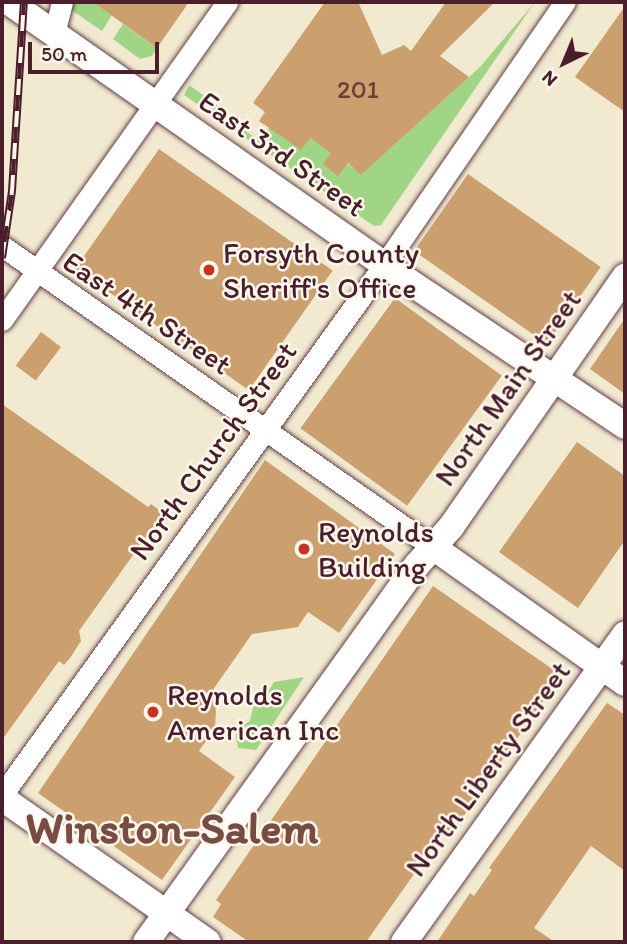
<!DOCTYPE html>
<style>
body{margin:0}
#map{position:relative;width:627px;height:944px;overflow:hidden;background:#f1e9d0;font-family:Itim,sans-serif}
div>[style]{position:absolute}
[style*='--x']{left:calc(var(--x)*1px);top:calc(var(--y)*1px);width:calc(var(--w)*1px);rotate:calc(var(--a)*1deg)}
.green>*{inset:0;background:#a0d585}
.building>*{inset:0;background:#cc9f6e;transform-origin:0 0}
.roads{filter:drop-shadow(0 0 2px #633d44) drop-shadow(0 0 2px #633d44)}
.minor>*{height:21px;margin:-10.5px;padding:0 10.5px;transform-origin:10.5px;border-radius:10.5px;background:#fff}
.major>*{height:26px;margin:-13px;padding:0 13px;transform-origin:13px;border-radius:13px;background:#fff}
.rail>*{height:8px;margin-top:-4px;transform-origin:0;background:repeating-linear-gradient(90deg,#fbf7ec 0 16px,#4a1f2b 0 32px);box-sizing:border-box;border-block:2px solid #4a1f2b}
.dots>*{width:19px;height:19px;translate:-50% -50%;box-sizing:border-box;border:4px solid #fbf7ec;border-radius:50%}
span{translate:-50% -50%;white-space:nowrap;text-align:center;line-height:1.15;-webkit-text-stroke:5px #fbf7ec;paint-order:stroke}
.number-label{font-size:26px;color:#6a3f3c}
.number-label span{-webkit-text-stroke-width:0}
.street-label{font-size:30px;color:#4a1f2b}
.poi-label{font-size:30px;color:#4a1f2b}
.left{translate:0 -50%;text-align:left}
.town-label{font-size:44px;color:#784c42;font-weight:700}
.frame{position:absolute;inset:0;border:4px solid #4a1f2b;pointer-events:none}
.north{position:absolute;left:529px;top:28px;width:70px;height:70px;-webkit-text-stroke:5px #fbf7ec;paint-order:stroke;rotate:223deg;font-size:19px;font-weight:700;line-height:28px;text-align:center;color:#4a1f2b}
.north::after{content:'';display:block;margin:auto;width:24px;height:32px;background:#4a1f2b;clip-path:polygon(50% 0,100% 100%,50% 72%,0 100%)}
.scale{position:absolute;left:28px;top:42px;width:131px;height:32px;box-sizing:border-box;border:4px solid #4a1f2b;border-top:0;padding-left:9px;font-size:21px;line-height:24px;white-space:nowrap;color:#4a1f2b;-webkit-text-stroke:5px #fbf7ec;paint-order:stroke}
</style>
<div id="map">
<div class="green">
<div style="clip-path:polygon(73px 2px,93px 2px,112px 15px,102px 31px,70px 9px)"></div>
<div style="clip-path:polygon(535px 2px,381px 225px,374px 226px,240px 134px,240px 127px,260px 141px,269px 128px,310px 138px,362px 174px,480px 67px)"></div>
<div style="clip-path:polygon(123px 24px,157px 48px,152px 56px,140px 59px,113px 39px)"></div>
<div style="clip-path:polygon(189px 85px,221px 108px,221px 120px,184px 95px)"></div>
<div style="clip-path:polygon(304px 677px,256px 750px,238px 748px,235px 730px,250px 721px,254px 704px,269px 701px,268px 692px,274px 682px)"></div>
</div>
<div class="building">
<div style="clip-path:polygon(93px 2px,189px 2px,157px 48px)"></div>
<div style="clip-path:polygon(325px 2px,358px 2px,382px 55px,404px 45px,411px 51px,446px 2px,495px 2px,440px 56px,469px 77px,361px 175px,348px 163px,338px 176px,323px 164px,331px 153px,310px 138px,301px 150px,259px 121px,265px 112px,253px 103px)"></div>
<div style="clip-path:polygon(625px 6px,625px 112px,575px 77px)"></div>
<div style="left:159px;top:149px;width:212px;height:146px;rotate:35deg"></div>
<div style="left:468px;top:174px;width:162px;height:94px;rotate:35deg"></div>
<div style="left:395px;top:298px;width:132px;height:161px;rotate:36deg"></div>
<div style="clip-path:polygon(625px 318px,625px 394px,590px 369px)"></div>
<div style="left:41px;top:332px;width:25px;height:42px;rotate:37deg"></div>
<div style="clip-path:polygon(2px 404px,148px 507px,151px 504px,169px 517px,159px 531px,153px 527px,79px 631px,81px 641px,70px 658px,64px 665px,59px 661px,2px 740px)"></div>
<div style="clip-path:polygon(577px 442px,625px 476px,625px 540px,578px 608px,499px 552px)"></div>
<div style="clip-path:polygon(265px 460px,395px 554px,339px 633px,308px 612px,298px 627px,252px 634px,210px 694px,216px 710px,215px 728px,199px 751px,235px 777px,162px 880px,38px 793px)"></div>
<div style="clip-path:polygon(433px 586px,561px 675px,449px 837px,443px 833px,366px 942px,249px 942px,213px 917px,221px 904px,216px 900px)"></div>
<div style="clip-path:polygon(607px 703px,625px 715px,625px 871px,591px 846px,534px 928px,555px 942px,437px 942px,470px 893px,474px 896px,492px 870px,489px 868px)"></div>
</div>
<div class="roads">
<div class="minor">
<div style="--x:54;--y:34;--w:33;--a:-76"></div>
<div style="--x:2;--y:246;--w:526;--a:34.93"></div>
<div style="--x:2;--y:320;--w:390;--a:-54.7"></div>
<div style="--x:2;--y:795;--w:653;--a:-54.22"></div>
<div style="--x:384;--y:265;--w:319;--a:-55.5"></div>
</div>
<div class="major">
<div style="--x:9;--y:2;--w:458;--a:35"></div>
<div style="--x:384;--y:265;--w:290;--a:33.7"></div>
<div style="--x:433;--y:547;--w:235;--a:35.3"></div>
<div style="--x:2;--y:798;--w:251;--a:35"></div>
<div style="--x:146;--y:942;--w:464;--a:-54.3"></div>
<div style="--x:417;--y:565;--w:51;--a:-48.2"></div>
<div style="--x:451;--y:527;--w:305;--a:-55.2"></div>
<div style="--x:404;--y:942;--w:379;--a:-54.3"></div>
</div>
</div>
<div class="rail">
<div style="--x:2;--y:258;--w:68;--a:-81.5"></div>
<div style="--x:12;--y:191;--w:189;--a:-86.4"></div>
</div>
<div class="dots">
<div style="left:209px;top:270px;background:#c8321e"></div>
<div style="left:304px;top:549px;background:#c8321e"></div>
<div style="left:153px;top:712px;background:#c8321e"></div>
</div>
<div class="number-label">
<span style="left:358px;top:90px">201</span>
</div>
<div class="street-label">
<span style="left:282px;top:154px;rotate:35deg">East 3rd Street</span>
<span style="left:147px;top:313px;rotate:34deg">East 4th Street</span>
<span style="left:508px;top:388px;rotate:-55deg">North Main Street</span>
<span style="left:213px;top:451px;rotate:-54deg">North Church Street</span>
<span style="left:488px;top:769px;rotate:-54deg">North Liberty Street</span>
</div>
<div class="poi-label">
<span class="left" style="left:223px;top:270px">Forsyth County<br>Sheriff's Office</span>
<span class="left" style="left:318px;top:549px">Reynolds<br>Building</span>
<span class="left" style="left:167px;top:712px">Reynolds<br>American Inc</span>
</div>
<div class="town-label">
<span style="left:172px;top:828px">Winston-Salem</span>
</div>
<div class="frame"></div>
<div class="north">N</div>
<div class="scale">50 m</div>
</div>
